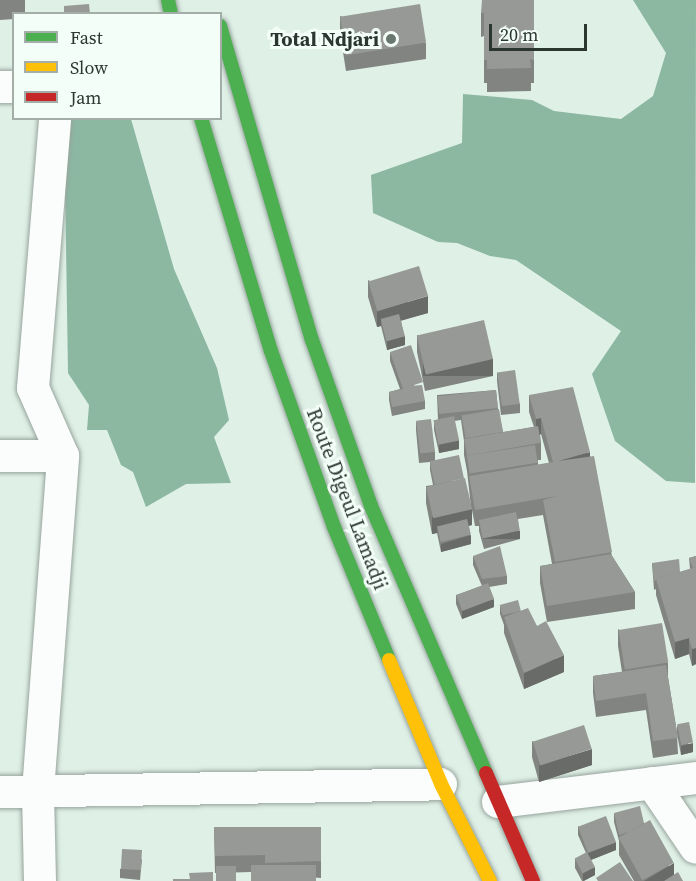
<!DOCTYPE html>
<style>
body{margin:0}
#map{position:relative;width:696px;height:881px;overflow:hidden;background:#dff0e7;font-family:"Source Serif 4",serif}
div>[style]{position:absolute}
[style*='--x']{left:calc(var(--x)*1px);top:calc(var(--y)*1px);width:calc(var(--w)*1px);rotate:calc(var(--a)*1deg)}
.water>*{inset:0;background:#8cb8a2}
.roads{filter:drop-shadow(0 0 2px #97a49d) drop-shadow(0 0 2px #97a49d)}
.street>*{height:32px;margin:-16px;padding:0 16px;transform-origin:16px;border-radius:16px;background:#fafdfb}
.fast>*{height:14px;margin:-7px;padding:0 7px;transform-origin:7px;border-radius:7px;background:#4caf50}
.slow>*{height:14px;margin:-7px;padding:0 7px;transform-origin:7px;border-radius:7px;background:#ffc107}
.jam>*{height:14px;margin:-7px;padding:0 7px;transform-origin:7px;border-radius:7px;background:#c62828}
.wall>*{inset:0;background:#818481}
.shaded-wall>*{inset:0;background:#696b69;transform-origin:0 0}
.building>*{inset:0;background:#969996;transform-origin:0 0}
.dots>*{width:16px;height:16px;translate:-50% -50%;box-sizing:border-box;border:3px solid #f3fef8;border-radius:50%}
span{translate:-50% -50%;white-space:nowrap;text-align:center;line-height:1.15;-webkit-text-stroke:6px #f3fef8;paint-order:stroke}
.poi-label{font-size:20px;color:#2a362f;font-weight:700}
.right{translate:-100% -50%;text-align:right}
.street-label{font-size:20px;color:#2a362f}
.legend{position:absolute;left:12px;top:12px;width:210px;height:108px;box-sizing:border-box;background:#f3fef8;border:2px solid #a3aea8;margin:0;padding:8px 10px;list-style:none;font-size:18px;color:#2a362f}
.legend li{display:flex;align-items:center;gap:12px;height:30px}
.legend b{width:30px;border:2px solid #a3aea8}
.scale{position:absolute;left:489px;top:24px;width:98px;height:27px;box-sizing:border-box;border:3px solid #2a362f;border-top:0;padding-left:8px;font-size:18px;line-height:21px;white-space:nowrap;color:#2a362f;-webkit-text-stroke:4px #f3fef8;paint-order:stroke}
</style>
<div id="map">
<div class="water">
<div style="clip-path:polygon(633px 0,696px 0,695px 483px,666px 481px,615px 441px,592px 374px,621px 331px,516px 260px,490px 256px,457px 243px,438px 242px,373px 213px,371px 175px,462px 143px,463px 94px,532px 100px,554px 111px,621px 119px,653px 96px,666px 53px)"></div>
<div style="clip-path:polygon(64px 119px,131px 119px,174px 269px,217px 368px,229px 420px,214px 437px,231px 483px,186px 484px,146px 507px,133px 472px,121px 465px,107px 430px,87px 430px,89px 405px,68px 373px)"></div>
</div>
<div class="roads">
<div class="street">
<div style="--x:0;--y:87;--w:14;--a:0"></div>
<div style="--x:0;--y:456;--w:63;--a:0"></div>
<div style="--x:652;--y:783;--w:78;--a:55.9"></div>
<div style="--x:0;--y:792;--w:441;--a:-1"></div>
<div style="--x:498;--y:802;--w:199;--a:-6.9"></div>
<div style="--x:40;--y:881;--w:90;--a:-91.3"></div>
<div style="--x:38;--y:791;--w:336;--a:-85.7"></div>
<div style="--x:63;--y:456;--w:74;--a:-113.8"></div>
<div style="--x:33;--y:388;--w:271;--a:-85.3"></div>
</div>
<div class="fast">
<div style="--x:168;--y:0;--w:14;--a:78"></div>
<div style="--x:220;--y:26;--w:327;--a:73.7"></div>
<div style="--x:312;--y:340;--w:176;--a:70.4"></div>
<div style="--x:371;--y:506;--w:291;--a:66.7"></div>
<div style="--x:201;--y:118;--w:243;--a:73.3"></div>
<div style="--x:271;--y:351;--w:187;--a:70.3"></div>
<div style="--x:334;--y:527;--w:144;--a:67.5"></div>
</div>
<div class="slow">
<div style="--x:389;--y:660;--w:134;--a:67.2"></div>
<div style="--x:441;--y:784;--w:109;--a:63.2"></div>
</div>
<div class="jam">
<div style="--x:486;--y:773;--w:118;--a:66.5"></div>
</div>
</div>
<div class="wall">
<div style="clip-path:polygon(0 0,25px 0,25px 14px,14px 14px,14px 19px,0 20px)"></div>
<div style="clip-path:polygon(534px 0,534px 83px,531px 83px,531px 91px,487px 92px,487px 83px,484px 83px,484px 36px,481px 37px,481px 13px)"></div>
<div style="clip-path:polygon(340px 16px,426px 43px,426px 59px,346px 71px,340px 33px)"></div>
<div style="clip-path:polygon(368px 280px,428px 313px,401px 320px,405px 345px,387px 350px,381px 326px,377px 327px,368px 297px)"></div>
<div style="clip-path:polygon(417px 335px,493px 376px,425px 391px,417px 352px)"></div>
<div style="clip-path:polygon(390px 352px,425px 401px,425px 409px,392px 416px,389px 400px,389px 392px,400px 389px,390px 361px)"></div>
<div style="clip-path:polygon(497px 372px,520px 404px,520px 413px,501px 415px,497px 381px)"></div>
<div style="clip-path:polygon(evenodd,496px 390px,498px 409px,503px 432px,534px 427px,529px 412px,529px 395px,590px 456px,612px 556px,635px 592px,635px 609px,547px 622px,540px 583px,540px 566px,552px 564px,543px 515px,518px 519px,520px 539px,484px 549px,479px 531px,479px 526px,475px 526px,472px 510px,472px 525px,469px 526px,471px 544px,441px 552px,437px 533px,432px 534px,426px 503px,426px 486px,433px 485px,430px 470px,430px 462px,419px 463px,416px 430px,416px 421px,435px 452px,435px 460px,471px 507px,467px 471px,464px 455px,464px 441px,461px 420px,454px 421px,459px 449px,439px 453px,434px 430px,434px 421px,438px 420px,437px 395px,496px 390px,541px 434px,549px 463px,538px 465px,538px 460px,541px 460px,541px 443px,540px 435px,541px 434px)"></div>
<div style="clip-path:polygon(473px 556px,507px 576px,507px 584px,489px 587px,494px 607px,462px 619px,456px 604px,456px 595px,482px 586px,473px 565px)"></div>
<div style="clip-path:polygon(696px 556px,696px 664px,692px 666px,689px 654px,675px 659px,656px 595px,656px 589px,654px 590px,652px 563px,680px 572px,690px 569px,689px 558px)"></div>
<div style="clip-path:polygon(500px 605px,521px 611px,537px 626px,564px 672px,524px 689px,504px 633px,504px 625px,500px 614px)"></div>
<div style="clip-path:polygon(618px 629px,668px 663px,668px 677px,677px 733px,677px 725px,693px 752px,681px 755px,677px 734px,678px 754px,653px 758px,646px 710px,596px 717px,593px 693px,593px 676px,622px 672px,618px 646px)"></div>
<div style="clip-path:polygon(532px 741px,592px 765px,539px 782px,532px 757px)"></div>
<div style="clip-path:polygon(614px 813px,644px 823px,674px 875px,683px 881px,634px 881px,619px 855px,619px 841px,614px 822px)"></div>
<div style="clip-path:polygon(578px 826px,616px 850px,591px 860px,595px 875px,584px 881px,582px 881px,575px 868px,575px 859px,586px 853px,578px 835px)"></div>
<div style="clip-path:polygon(214px 827px,321px 827px,321px 878px,251px 872px,215px 873px)"></div>
<div style="clip-path:polygon(142px 859px,140px 880px,120px 878px,120px 869px)"></div>
</div>
<div class="shaded-wall">
<div style="clip-path:polygon(428px 296px,428px 313px,383px 326px,381px 319px,381px 326px,377px 327px,377px 311px)"></div>
<div style="clip-path:polygon(405px 336px,405px 345px,387px 350px,387px 341px)"></div>
<div style="left:493px;top:359px;width:17px;height:70px;rotate:90deg"></div>
<div style="clip-path:polygon(541px 418px,541px 434px,536px 436px,536px 419px)"></div>
<div style="clip-path:polygon(459px 440px,459px 449px,439px 453px,439px 444px)"></div>
<div style="clip-path:polygon(590px 452px,590px 469px,558px 461px)"></div>
<div style="clip-path:polygon(472px 509px,472px 525px,438px 533px,437px 528px,437px 533px,432px 534px,432px 517px)"></div>
<div style="left:520px;top:531px;width:8px;height:37px;rotate:90deg"></div>
<div style="clip-path:polygon(471px 535px,471px 544px,441px 552px,441px 544px)"></div>
<div style="clip-path:polygon(494px 599px,494px 607px,462px 619px,462px 610px)"></div>
<div style="clip-path:polygon(689px 638px,689px 654px,675px 659px,675px 642px)"></div>
<div style="clip-path:polygon(696px 648px,696px 664px,692px 666px,692px 649px)"></div>
<div style="clip-path:polygon(564px 655px,564px 672px,524px 689px,524px 673px)"></div>
<div style="clip-path:polygon(693px 743px,693px 752px,681px 755px,681px 746px)"></div>
<div style="clip-path:polygon(592px 749px,592px 765px,539px 782px,539px 765px)"></div>
<div style="clip-path:polygon(616px 842px,616px 850px,588px 861px,588px 852px)"></div>
<div style="clip-path:polygon(674px 863px,674px 880px,672px 881px,644px 881px)"></div>
<div style="clip-path:polygon(595px 867px,595px 875px,583px 881px,583px 873px)"></div>
</div>
<div class="building">
<div style="clip-path:polygon(482px 0,534px 0,534px 60px,530px 59px,531px 68px,487px 69px,487px 60px,484px 60px,484px 13px,481px 13px)"></div>
<div style="clip-path:polygon(89px 4px,90px 14px,64px 14px,64px 6px)"></div>
<div style="left:420px;top:4px;width:39px;height:81px;rotate:81deg"></div>
<div style="left:419px;top:266px;width:31px;height:53px;rotate:73deg"></div>
<div style="left:399px;top:314px;width:23px;height:19px;rotate:75deg"></div>
<div style="left:484px;top:320px;width:40px;height:69px;rotate:77deg"></div>
<div style="clip-path:polygon(411px 345px,423px 382px,411px 386px,422px 385px,425px 401px,392px 407px,389px 392px,403px 389px,390px 352px)"></div>
<div style="left:515px;top:370px;width:34px;height:18px;rotate:82deg"></div>
<div style="clip-path:polygon(573px 387px,590px 452px,558px 461px,594px 456px,612px 552px,555px 562px,543px 500px,557px 496px,475px 510px,469px 476px,553px 462px,541px 418px,536px 419px,529px 395px)"></div>
<div style="left:496px;top:390px;width:18px;height:59px;rotate:84deg"></div>
<div style="left:499px;top:409px;width:23px;height:38px;rotate:80deg"></div>
<div style="left:454px;top:416px;width:25px;height:21px;rotate:78deg"></div>
<div style="left:431px;top:419px;width:33px;height:15px;rotate:83deg"></div>
<div style="left:538px;top:426px;width:17px;height:75px;rotate:80deg"></div>
<div style="left:535px;top:445px;width:18px;height:69px;rotate:81deg"></div>
<div style="left:459px;top:455px;width:24px;height:30px;rotate:78deg"></div>
<div style="left:465px;top:478px;width:32px;height:40px;rotate:77deg"></div>
<div style="left:516px;top:512px;width:19px;height:38px;rotate:78deg"></div>
<div style="left:467px;top:519px;width:16px;height:31px;rotate:76deg"></div>
<div style="clip-path:polygon(500px 546px,507px 576px,482px 579px,473px 556px)"></div>
<div style="clip-path:polygon(611px 554px,635px 592px,547px 606px,540px 566px)"></div>
<div style="clip-path:polygon(696px 556px,696px 567px,693px 568px,689px 558px)"></div>
<div style="clip-path:polygon(679px 559px,680px 572px,656px 579px,657px 580px,654px 581px,652px 563px)"></div>
<div style="clip-path:polygon(696px 567px,696px 648px,692px 649px,689px 638px,675px 642px,656px 579px)"></div>
<div style="left:488px;top:583px;width:17px;height:34px;rotate:69deg"></div>
<div style="left:518px;top:600px;width:11px;height:19px;rotate:75deg"></div>
<div style="clip-path:polygon(528px 608px,537px 626px,546px 621px,564px 655px,524px 673px,504px 617px)"></div>
<div style="left:662px;top:623px;width:40px;height:44px;rotate:81deg"></div>
<div style="clip-path:polygon(666px 665px,678px 738px,653px 741px,646px 693px,596px 701px,593px 676px)"></div>
<div style="left:689px;top:722px;width:21px;height:12px;rotate:79deg"></div>
<div style="left:584px;top:725px;width:25px;height:54px;rotate:72deg"></div>
<div style="clip-path:polygon(640px 806px,644px 823px,629px 832px,619px 835px,614px 813px)"></div>
<div style="left:606px;top:816px;width:28px;height:30px;rotate:69deg"></div>
<div style="left:650px;top:820px;width:49px;height:36px;rotate:61deg"></div>
<div style="clip-path:polygon(214px 827px,321px 827px,321px 861px,265px 863px,265px 855px,215px 856px)"></div>
<div style="left:122px;top:849px;width:20px;height:20px;rotate:3deg"></div>
<div style="left:587px;top:852px;width:17px;height:14px;rotate:62deg"></div>
<div style="clip-path:polygon(620px 862px,633px 881px,598px 881px,596px 878px)"></div>
<div style="left:316px;top:865px;width:16px;height:65px;rotate:90deg"></div>
<div style="left:216px;top:866px;width:20px;height:15px"></div>
<div style="clip-path:polygon(213px 872px,213px 881px,173px 881px,173px 879px,190px 879px,189px 873px)"></div>
<div style="clip-path:polygon(678px 872px,683px 881px,664px 881px)"></div>
</div>
<div class="dots">
<div style="left:391px;top:39px;background:#69776f"></div>
</div>
<div class="poi-label">
<span class="right" style="left:379px;top:39px">Total Ndjari</span>
</div>
<div class="street-label">
<span style="left:347px;top:499px;rotate:69deg">Route Digeul Lamadji</span>
</div>
<ul class="legend">
<li><b style="height:8px;background:#4caf50"></b>Fast</li>
<li><b style="height:8px;background:#ffc107"></b>Slow</li>
<li><b style="height:8px;background:#c62828"></b>Jam</li>
</ul>
<div class="scale">20 m</div>
</div>
